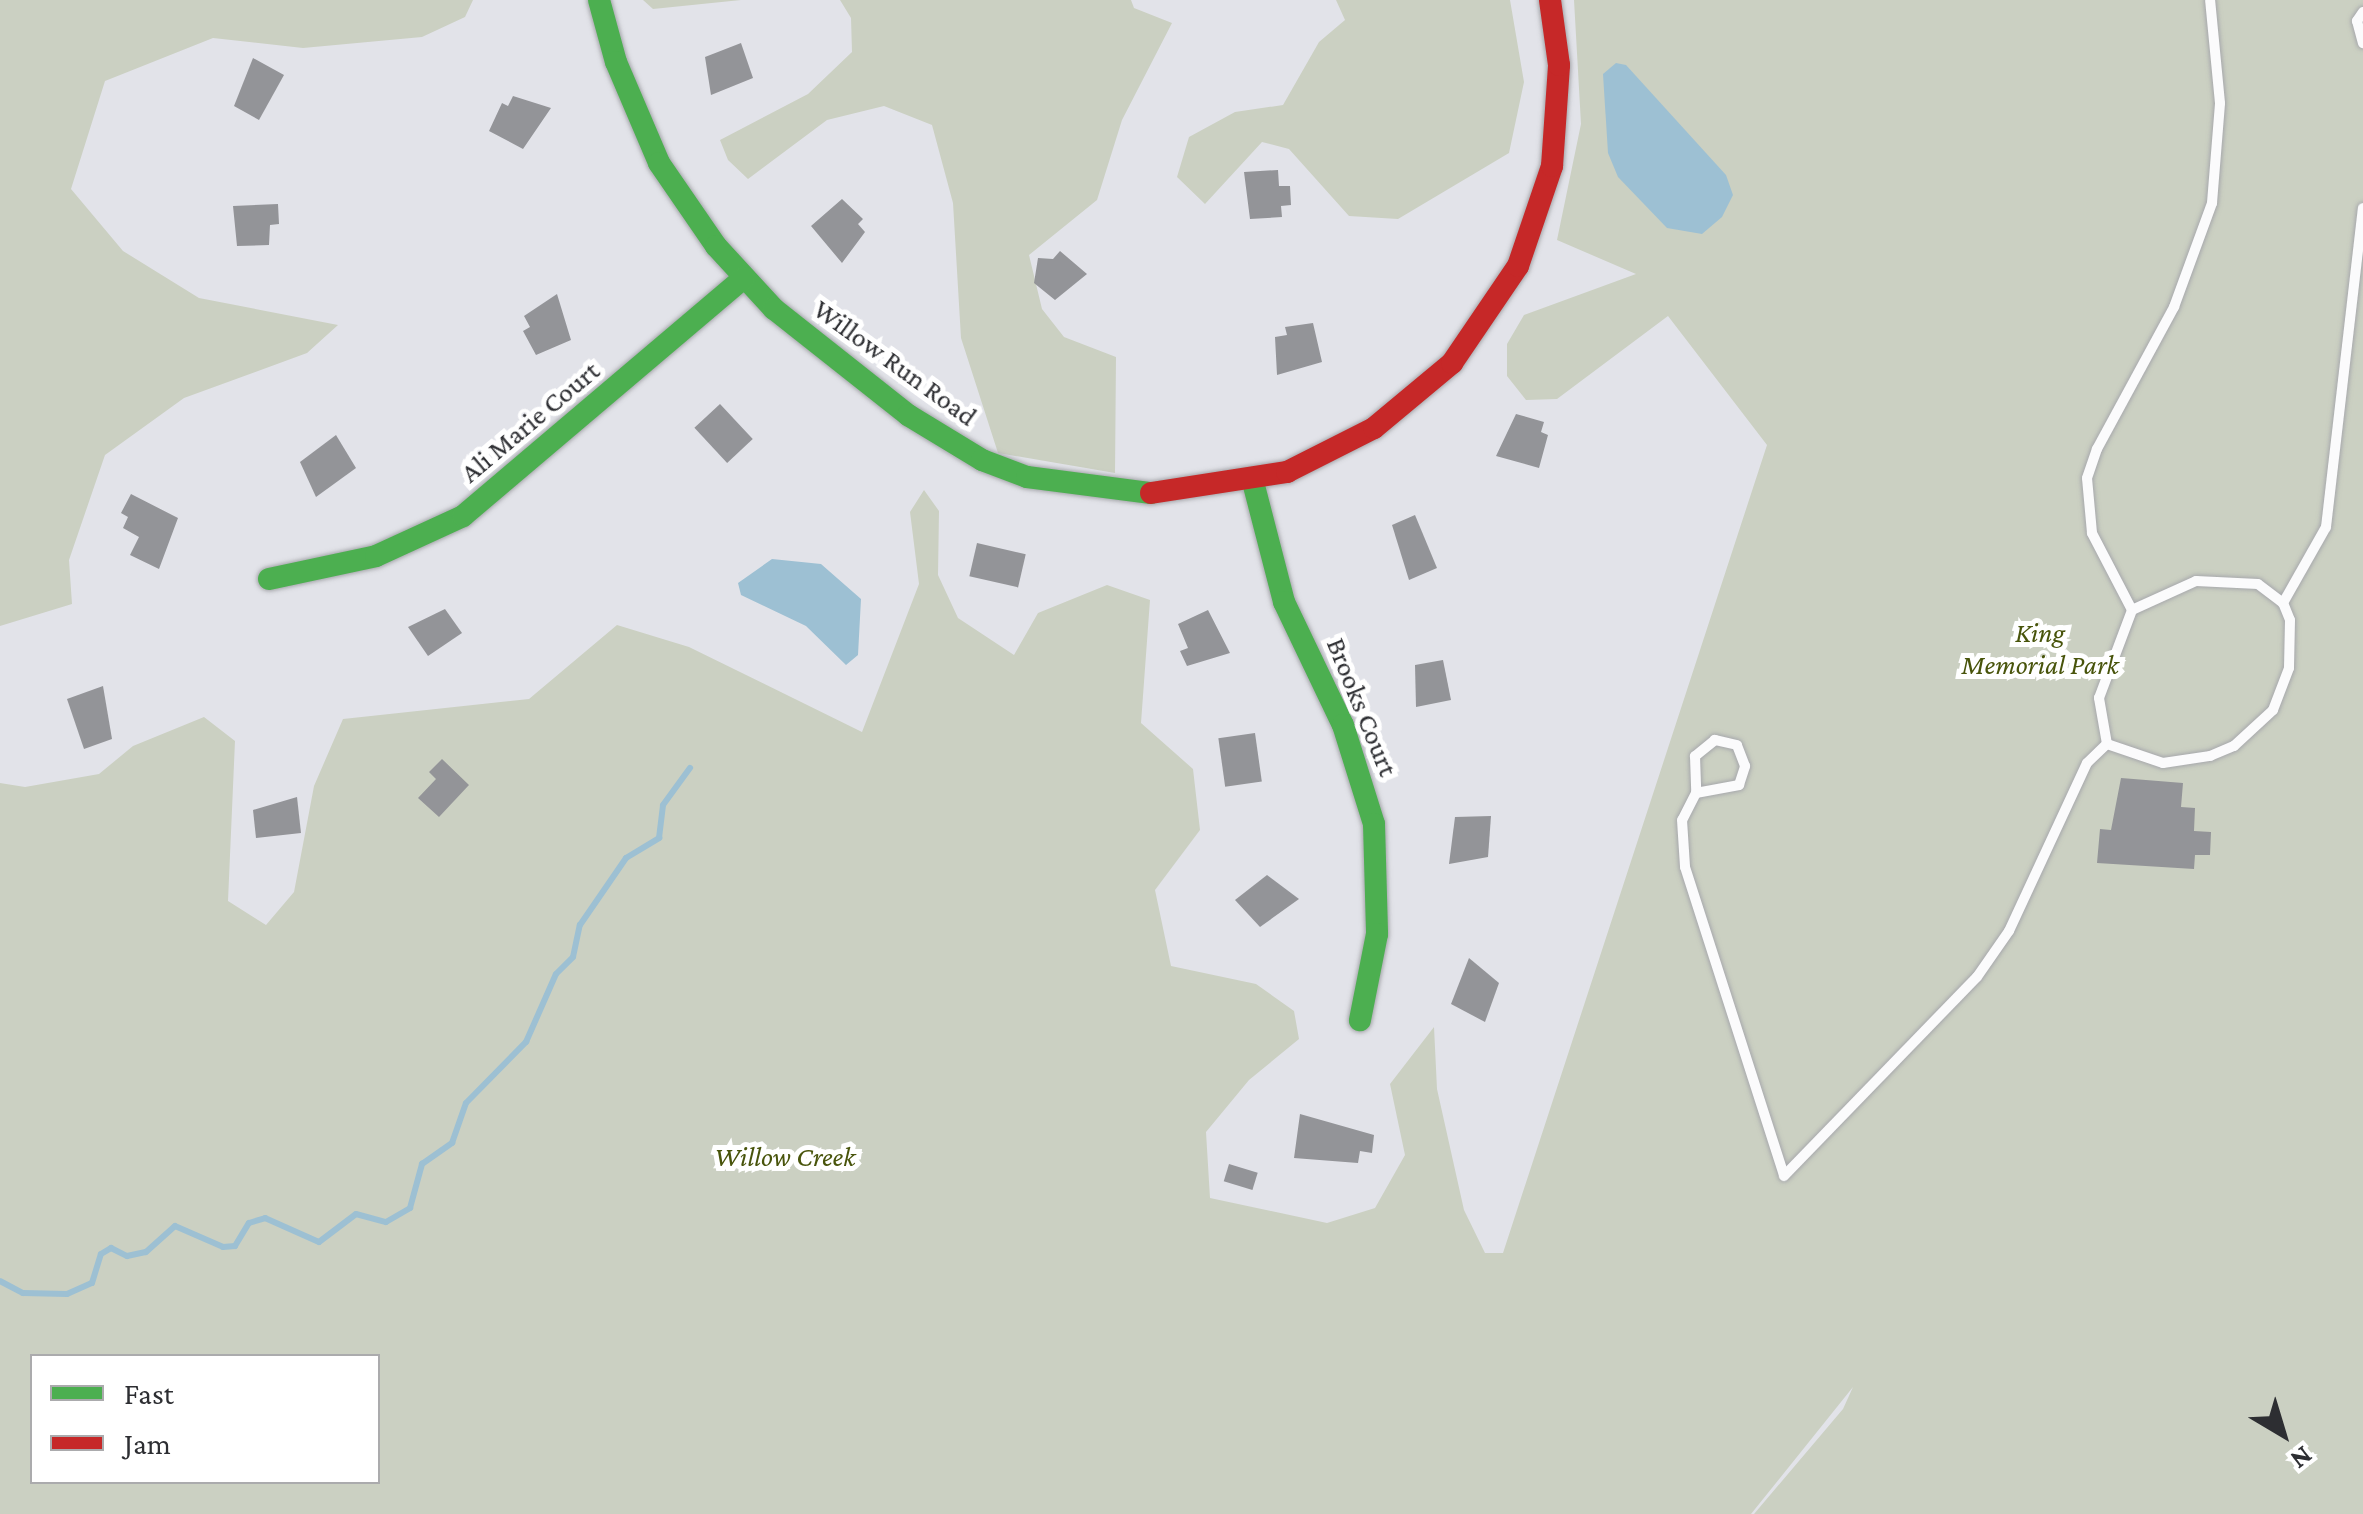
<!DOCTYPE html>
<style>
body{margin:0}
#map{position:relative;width:2363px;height:1514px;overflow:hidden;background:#e2e3e9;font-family:"Crimson Pro",serif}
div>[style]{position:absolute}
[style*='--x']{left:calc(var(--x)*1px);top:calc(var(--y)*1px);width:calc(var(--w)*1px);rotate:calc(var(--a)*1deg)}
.green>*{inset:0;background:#cbd0c2}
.water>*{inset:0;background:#9dc0d3}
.stream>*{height:6px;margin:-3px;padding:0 3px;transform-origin:3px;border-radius:3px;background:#9dc0d3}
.building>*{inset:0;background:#939498;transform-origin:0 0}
.roads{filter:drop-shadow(0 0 2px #a7a8ac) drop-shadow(0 0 2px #a7a8ac)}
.lane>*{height:10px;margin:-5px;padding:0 5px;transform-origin:5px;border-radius:5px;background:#fbfbfc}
.fast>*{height:22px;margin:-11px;padding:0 11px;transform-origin:11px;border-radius:11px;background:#4caf50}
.jam>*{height:22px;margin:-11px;padding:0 11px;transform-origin:11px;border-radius:11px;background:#c62828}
span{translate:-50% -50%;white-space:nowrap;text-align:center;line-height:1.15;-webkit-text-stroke:10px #fff;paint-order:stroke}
.street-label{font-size:28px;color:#2d2e32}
.park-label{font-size:28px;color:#48540b;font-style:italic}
.legend{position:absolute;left:30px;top:1354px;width:350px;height:130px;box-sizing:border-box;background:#fff;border:2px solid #ababad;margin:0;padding:12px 18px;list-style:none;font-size:30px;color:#2d2e32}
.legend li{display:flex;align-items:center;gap:20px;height:50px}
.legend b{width:50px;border:2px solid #ababad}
.north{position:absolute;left:2233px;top:1384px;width:100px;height:100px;-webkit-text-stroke:8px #fff;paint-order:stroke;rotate:142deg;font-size:28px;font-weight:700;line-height:40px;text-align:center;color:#2d2e32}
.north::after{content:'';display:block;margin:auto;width:35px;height:45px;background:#2d2e32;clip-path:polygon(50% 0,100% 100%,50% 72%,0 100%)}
</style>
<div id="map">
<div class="green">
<div style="clip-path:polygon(0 0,473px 0,465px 17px,422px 37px,303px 48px,213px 38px,105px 81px,71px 189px,123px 251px,199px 298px,338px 325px,307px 353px,184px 398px,105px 455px,69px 560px,72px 604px,0 626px)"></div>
<div style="clip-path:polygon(643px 0,741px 0,653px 9px)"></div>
<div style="clip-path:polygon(840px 0,1131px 0,1134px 8px,1172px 23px,1122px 120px,1097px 200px,1029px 255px,1042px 309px,1064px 337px,1116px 357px,1115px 473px,998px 453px,961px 338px,953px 203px,932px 125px,884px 106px,827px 120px,748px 179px,728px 160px,720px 140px,808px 94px,852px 52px,851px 18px)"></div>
<div style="clip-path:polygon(1336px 0,1510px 0,1524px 82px,1509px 153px,1398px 219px,1349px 216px,1289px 149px,1262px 142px,1205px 204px,1177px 177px,1189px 137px,1235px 112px,1283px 105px,1319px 42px,1345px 20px)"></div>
<div style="clip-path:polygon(evenodd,1574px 0,2363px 0,2363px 1514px,1754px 1514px,1843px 1409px,1853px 1387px,1751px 1514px,0 1514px,0 783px,25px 787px,99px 774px,133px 746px,204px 717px,235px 741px,228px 901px,266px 925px,294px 892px,314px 786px,343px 719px,529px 699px,617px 625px,689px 647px,862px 732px,919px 584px,910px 512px,924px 490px,939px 511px,938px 575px,958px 618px,1014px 655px,1038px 613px,1107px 585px,1150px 600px,1141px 723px,1193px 769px,1200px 830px,1155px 890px,1171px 966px,1256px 984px,1294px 1011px,1299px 1039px,1249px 1080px,1206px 1132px,1210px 1198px,1327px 1223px,1375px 1208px,1405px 1155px,1390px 1084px,1434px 1027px,1437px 1089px,1464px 1210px,1485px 1253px,1503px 1253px,1767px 445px,1668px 316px,1557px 399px,1526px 400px,1507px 376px,1507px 344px,1524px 315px,1636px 274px,1557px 240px,1581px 124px,1574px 0,32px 1356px,378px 1356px,378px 1482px,32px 1482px,32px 1356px)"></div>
</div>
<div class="water">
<div style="clip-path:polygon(1616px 63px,1626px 65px,1726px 175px,1733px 195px,1722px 217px,1702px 234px,1667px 228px,1618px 177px,1608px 153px,1603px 74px)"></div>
<div style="clip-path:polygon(772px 559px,821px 564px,861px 599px,858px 655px,846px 665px,806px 626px,741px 595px,738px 583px)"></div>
</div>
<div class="stream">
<div style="--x:0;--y:1281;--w:26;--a:28"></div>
<div style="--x:23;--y:1293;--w:44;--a:1.3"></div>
<div style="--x:67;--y:1294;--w:27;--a:-24"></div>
<div style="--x:92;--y:1283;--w:30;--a:-73"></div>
<div style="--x:101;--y:1254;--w:12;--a:-31"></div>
<div style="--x:111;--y:1248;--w:18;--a:27"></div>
<div style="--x:127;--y:1256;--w:19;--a:-12"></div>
<div style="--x:146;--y:1252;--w:39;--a:-42"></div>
<div style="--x:175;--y:1226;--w:52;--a:23.6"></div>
<div style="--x:223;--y:1247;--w:12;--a:-5"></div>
<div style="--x:235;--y:1246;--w:27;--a:-59"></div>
<div style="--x:249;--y:1223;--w:17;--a:-17"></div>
<div style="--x:265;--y:1218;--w:59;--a:24"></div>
<div style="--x:319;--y:1242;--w:46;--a:-37.1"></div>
<div style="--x:356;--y:1214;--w:31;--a:15"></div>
<div style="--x:386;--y:1222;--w:28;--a:-30"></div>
<div style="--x:410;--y:1208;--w:46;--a:-74.7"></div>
<div style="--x:422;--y:1164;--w:37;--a:-35"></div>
<div style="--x:452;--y:1143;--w:42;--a:-70.7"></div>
<div style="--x:466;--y:1103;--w:86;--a:-45.5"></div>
<div style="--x:526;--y:1042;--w:74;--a:-66.2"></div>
<div style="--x:556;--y:974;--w:24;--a:-45"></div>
<div style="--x:573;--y:957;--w:33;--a:-78"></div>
<div style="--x:580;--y:925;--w:81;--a:-55.5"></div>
<div style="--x:626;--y:858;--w:39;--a:-31"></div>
<div style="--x:659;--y:838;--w:33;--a:-83"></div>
<div style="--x:663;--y:805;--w:46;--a:-53.9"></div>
</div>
<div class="building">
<div style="clip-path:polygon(741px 43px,753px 78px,711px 95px,705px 57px)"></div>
<div style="clip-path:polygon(253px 58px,284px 75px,259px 120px,234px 106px)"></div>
<div style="clip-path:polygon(513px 96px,551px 108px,523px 149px,489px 131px,502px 103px,508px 106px)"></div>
<div style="clip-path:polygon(1278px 170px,1279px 186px,1290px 186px,1291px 205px,1281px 206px,1282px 217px,1250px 219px,1244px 172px)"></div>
<div style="clip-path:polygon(842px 199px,863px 219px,858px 224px,865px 232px,842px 263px,811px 226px)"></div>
<div style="clip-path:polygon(278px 204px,279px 224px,270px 225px,269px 245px,237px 246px,233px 206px)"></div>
<div style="clip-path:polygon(1060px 251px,1087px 274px,1055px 300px,1034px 283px,1038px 258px,1053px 259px)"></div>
<div style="clip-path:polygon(557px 294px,571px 340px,536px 355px,523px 331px,530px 327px,524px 316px)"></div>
<div style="clip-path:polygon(1313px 323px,1322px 362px,1277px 375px,1275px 337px,1287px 335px,1285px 327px)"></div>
<div style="left:720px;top:404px;width:48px;height:35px;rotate:47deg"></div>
<div style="clip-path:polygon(1516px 414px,1544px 422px,1541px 432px,1548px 435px,1539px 468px,1496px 456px)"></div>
<div style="clip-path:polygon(336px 435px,356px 468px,316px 497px,300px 462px)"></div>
<div style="clip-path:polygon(131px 494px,178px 518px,159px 569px,130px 555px,139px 537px,123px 528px,128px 517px,121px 513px)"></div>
<div style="clip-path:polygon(1415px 515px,1437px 568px,1409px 580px,1392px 525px)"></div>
<div style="left:977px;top:543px;width:50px;height:34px;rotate:13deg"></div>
<div style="clip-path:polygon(445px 609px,462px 633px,428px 656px,408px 627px)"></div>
<div style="clip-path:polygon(1208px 610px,1230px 653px,1187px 666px,1180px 651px,1188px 648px,1178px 624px)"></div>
<div style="clip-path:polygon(1443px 660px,1451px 700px,1416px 707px,1415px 665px)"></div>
<div style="clip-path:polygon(103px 686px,112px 739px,84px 749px,67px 699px)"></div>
<div style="left:1255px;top:733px;width:49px;height:37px;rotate:82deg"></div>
<div style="clip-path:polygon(442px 759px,469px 785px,439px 817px,418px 798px,436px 779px,429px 772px)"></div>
<div style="clip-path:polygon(2121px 778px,2183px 783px,2181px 807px,2195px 808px,2194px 831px,2211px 832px,2210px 855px,2195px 855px,2194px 869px,2097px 863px,2100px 829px,2111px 830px)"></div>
<div style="clip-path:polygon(297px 797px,301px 833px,256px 838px,253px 810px)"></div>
<div style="clip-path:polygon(1491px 816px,1488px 857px,1449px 864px,1455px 817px)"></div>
<div style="clip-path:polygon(1267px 875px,1299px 899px,1260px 927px,1235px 900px)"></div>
<div style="clip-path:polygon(1469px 958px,1499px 983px,1485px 1022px,1451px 1004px)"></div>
<div style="clip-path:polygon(1300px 1114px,1374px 1135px,1372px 1153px,1360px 1151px,1358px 1163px,1294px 1158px)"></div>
<div style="left:1229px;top:1164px;width:30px;height:18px;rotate:17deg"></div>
</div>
<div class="roads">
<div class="lane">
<div style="--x:2363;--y:12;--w:11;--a:124"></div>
<div style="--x:2357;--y:21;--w:23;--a:75"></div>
<div style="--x:2283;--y:603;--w:87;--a:-60.5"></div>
<div style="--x:2326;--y:527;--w:321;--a:-83.4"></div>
<div style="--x:2107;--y:744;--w:47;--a:-99.9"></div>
<div style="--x:2099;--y:698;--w:94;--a:-69.4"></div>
<div style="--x:2132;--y:610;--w:87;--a:-117.5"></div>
<div style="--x:2092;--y:533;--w:55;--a:-95.2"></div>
<div style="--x:2087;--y:478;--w:31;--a:-71"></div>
<div style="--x:2097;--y:449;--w:162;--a:-61.5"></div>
<div style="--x:2174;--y:307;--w:111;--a:-69.9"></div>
<div style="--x:2212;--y:203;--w:100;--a:-85.4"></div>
<div style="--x:2220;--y:103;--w:103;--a:-95.5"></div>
<div style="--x:1696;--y:793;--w:44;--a:-10.5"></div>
<div style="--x:1739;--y:785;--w:20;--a:-72"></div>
<div style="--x:1745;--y:766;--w:22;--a:-111"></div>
<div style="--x:1737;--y:745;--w:23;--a:-167"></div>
<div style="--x:1715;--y:740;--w:26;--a:141"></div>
<div style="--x:1695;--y:756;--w:37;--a:88"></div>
<div style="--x:1696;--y:793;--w:30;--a:117"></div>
<div style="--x:1682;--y:820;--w:47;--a:86.3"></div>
<div style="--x:1685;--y:867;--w:324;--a:72.2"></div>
<div style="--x:1784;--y:1176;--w:277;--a:-45.9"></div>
<div style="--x:1977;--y:977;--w:56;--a:-55.2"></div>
<div style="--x:2009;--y:931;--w:185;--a:-65.1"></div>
<div style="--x:2087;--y:763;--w:28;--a:-44"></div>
<div style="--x:2107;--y:744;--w:59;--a:18.7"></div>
<div style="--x:2163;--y:763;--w:48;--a:-8.5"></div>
<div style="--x:2210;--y:756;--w:26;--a:-23"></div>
<div style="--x:2234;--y:746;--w:53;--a:-42.7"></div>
<div style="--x:2273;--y:710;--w:45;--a:-69.1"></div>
<div style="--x:2289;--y:668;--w:48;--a:-88.8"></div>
<div style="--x:2290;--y:620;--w:18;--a:-112"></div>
<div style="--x:2283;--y:603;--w:31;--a:-143"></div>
<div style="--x:2258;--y:584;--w:62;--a:-177.2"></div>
<div style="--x:2196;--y:581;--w:70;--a:155.6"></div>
</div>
<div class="fast">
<div style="--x:599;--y:0;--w:64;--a:74.7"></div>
<div style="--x:616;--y:62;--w:110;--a:66.9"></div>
<div style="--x:659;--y:163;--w:101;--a:55.5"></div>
<div style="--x:716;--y:246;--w:86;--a:47.4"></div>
<div style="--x:774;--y:309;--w:171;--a:38.3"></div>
<div style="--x:908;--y:415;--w:87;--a:31.3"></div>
<div style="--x:982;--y:460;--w:48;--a:20.7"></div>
<div style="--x:1027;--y:477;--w:125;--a:7.4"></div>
<div style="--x:1253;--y:482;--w:124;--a:75.5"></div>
<div style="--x:1284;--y:602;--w:136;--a:64.4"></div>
<div style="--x:1343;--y:725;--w:104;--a:72.6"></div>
<div style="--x:1374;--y:824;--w:110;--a:88.4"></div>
<div style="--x:1377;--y:934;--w:88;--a:101.2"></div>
<div style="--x:269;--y:579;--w:109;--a:-12.1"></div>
<div style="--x:376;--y:556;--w:96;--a:-24.7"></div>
<div style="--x:463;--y:516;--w:368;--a:-40.3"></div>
</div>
<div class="jam">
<div style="--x:1151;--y:493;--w:138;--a:-8.8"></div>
<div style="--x:1287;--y:472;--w:97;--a:-26.8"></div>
<div style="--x:1374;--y:428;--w:102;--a:-39.8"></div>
<div style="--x:1452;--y:363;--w:117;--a:-55.8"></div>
<div style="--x:1518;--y:266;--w:106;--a:-71.2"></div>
<div style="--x:1552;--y:166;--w:101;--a:-86"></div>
<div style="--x:1559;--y:65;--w:66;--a:-97.9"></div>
</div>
</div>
<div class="street-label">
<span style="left:895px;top:363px;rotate:36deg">Willow Run Road</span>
<span style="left:530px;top:422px;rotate:-40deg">Ali Marie Court</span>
<span style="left:1362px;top:707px;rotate:68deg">Brooks Court</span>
</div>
<div class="park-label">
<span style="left:2040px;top:649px">King<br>Memorial Park</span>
<span style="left:785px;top:1157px">Willow Creek</span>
</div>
<ul class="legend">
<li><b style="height:12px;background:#4caf50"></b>Fast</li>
<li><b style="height:12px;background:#c62828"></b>Jam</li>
</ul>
<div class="north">N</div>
</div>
